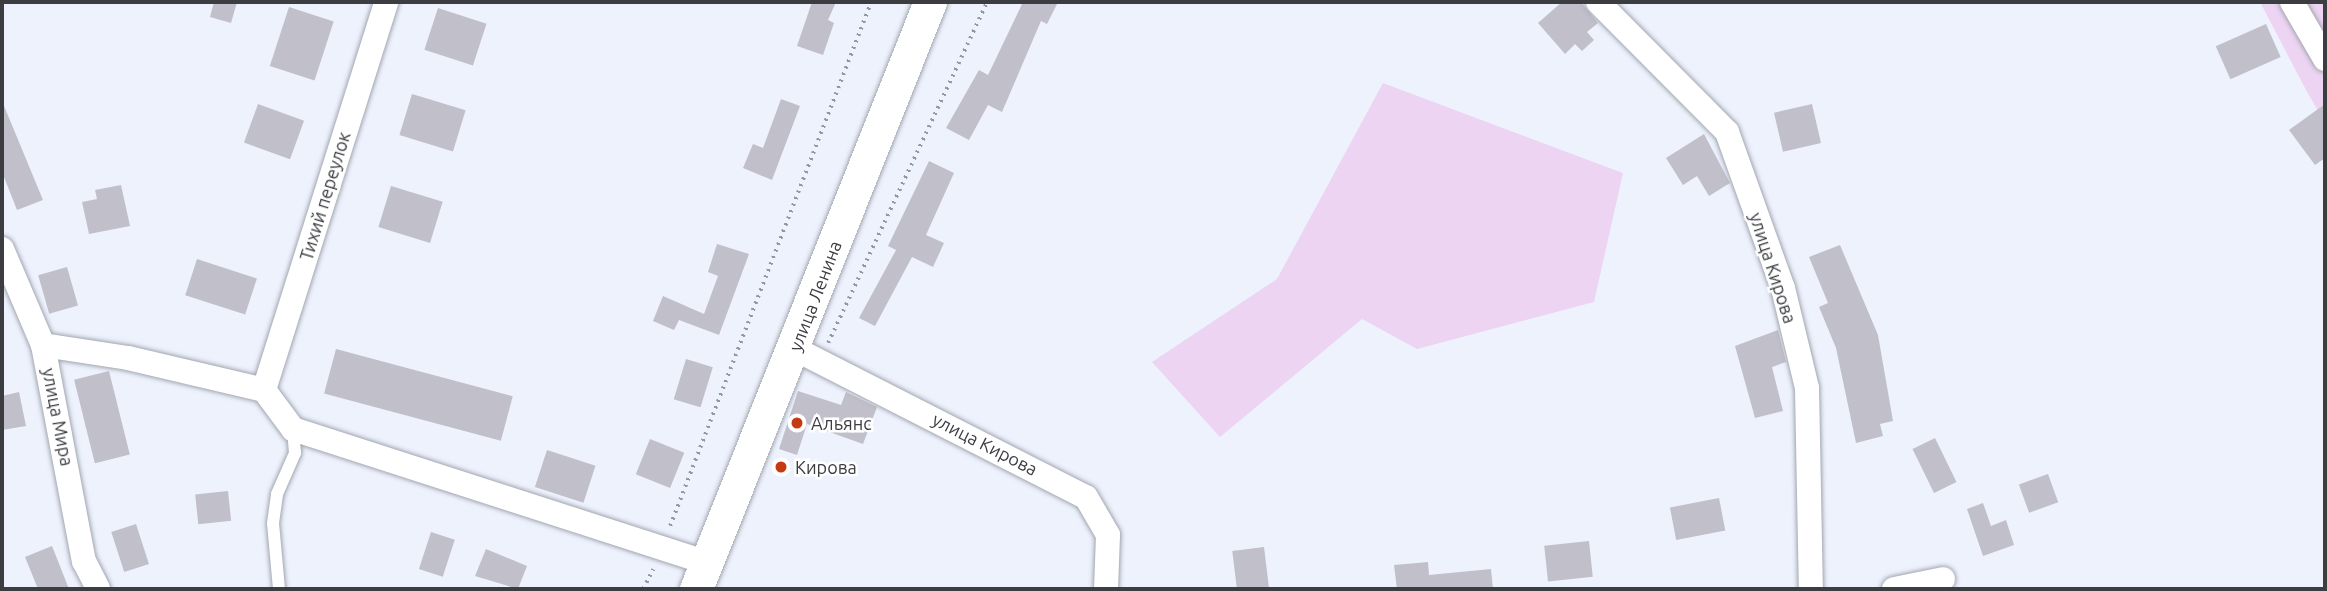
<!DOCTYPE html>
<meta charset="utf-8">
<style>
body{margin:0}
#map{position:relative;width:2327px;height:591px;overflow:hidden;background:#edf2fd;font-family:Ubuntu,sans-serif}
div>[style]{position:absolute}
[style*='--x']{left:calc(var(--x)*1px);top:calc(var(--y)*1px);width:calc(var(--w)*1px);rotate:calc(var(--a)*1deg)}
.green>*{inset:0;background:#ecd4f2}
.building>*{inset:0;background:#c1bfca;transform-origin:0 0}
.path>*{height:3.5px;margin-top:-1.75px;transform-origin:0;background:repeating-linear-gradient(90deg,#94979f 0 2px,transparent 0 7px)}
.roads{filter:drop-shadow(0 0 2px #a2a6b0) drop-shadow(0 0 2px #a2a6b0)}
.service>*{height:12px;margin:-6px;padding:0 6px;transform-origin:6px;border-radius:6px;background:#fff}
.minor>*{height:24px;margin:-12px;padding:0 12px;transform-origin:12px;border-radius:12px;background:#fff}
.secondary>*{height:33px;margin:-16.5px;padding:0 16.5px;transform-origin:16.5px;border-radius:16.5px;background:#fff}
.dots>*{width:19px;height:19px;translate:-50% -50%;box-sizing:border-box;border:4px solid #fff;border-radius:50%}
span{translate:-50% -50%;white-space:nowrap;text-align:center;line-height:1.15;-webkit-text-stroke:5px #fff;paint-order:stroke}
.street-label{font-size:18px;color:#3b3d41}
.poi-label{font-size:18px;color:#3b3d41}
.left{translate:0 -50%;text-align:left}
.frame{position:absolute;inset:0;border:4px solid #3b3d41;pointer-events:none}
</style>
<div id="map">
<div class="green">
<div style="clip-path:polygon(2260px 2px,2325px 2px,2325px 123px,2305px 88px)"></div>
<div style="clip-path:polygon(1383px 83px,1623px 173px,1594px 302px,1417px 349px,1362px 319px,1220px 437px,1152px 362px,1277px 279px)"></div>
</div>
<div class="building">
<div style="clip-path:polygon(214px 2px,237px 2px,231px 23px,210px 17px)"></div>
<div style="clip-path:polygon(812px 2px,836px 2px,828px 20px,834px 23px,823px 55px,797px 46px)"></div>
<div style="clip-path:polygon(1023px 2px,1058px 2px,1047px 24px,1041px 21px,1002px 112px,988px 105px,969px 140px,946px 128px,979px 70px,988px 75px)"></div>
<div style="clip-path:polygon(1562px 2px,1581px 2px,1598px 23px,1587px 32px,1594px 40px,1582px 51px,1575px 44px,1565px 54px,1538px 23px)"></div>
<div style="left:289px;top:7px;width:47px;height:62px;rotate:18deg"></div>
<div style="left:438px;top:8px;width:51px;height:44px;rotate:18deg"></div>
<div style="left:2266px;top:24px;width:36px;height:55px;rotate:66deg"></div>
<div style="left:412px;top:94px;width:56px;height:43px;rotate:17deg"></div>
<div style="clip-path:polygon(781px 99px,800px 106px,772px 180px,743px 168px,753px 144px,763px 148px)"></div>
<div style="clip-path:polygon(2px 101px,43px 200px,17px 210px,2px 172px)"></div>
<div style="left:258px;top:104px;width:49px;height:41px;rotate:20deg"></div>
<div style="left:1812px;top:104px;width:40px;height:39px;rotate:77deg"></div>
<div style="clip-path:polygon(2325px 104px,2325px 158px,2315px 165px,2289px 130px)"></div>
<div style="clip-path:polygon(1704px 134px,1730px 183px,1709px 196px,1697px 176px,1683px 185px,1666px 158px)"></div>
<div style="clip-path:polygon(929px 161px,954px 173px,926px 235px,944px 243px,933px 267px,912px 257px,875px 326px,859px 318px,896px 250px,888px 246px)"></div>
<div style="clip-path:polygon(121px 185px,130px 226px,89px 234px,82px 202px,97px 199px,95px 190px)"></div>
<div style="left:391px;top:186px;width:54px;height:43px;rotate:17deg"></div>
<div style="clip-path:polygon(717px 244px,749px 254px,719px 335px,679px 320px,674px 330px,653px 321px,663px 296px,704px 314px,718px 276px,708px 272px)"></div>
<div style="clip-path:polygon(1840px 245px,1878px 335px,1893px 421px,1880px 424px,1883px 436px,1856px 443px,1836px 348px,1819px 307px,1828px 303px,1809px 257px)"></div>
<div style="left:197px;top:259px;width:63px;height:38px;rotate:18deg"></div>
<div style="left:67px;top:267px;width:40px;height:30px;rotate:74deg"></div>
<div style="clip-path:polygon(1778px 330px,1786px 362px,1772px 367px,1783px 411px,1755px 418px,1735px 346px)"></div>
<div style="left:336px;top:349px;width:183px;height:46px;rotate:15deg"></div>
<div style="left:686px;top:359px;width:28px;height:42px;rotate:17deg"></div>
<div style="left:109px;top:371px;width:86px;height:36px;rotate:76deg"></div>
<div style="clip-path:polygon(798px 391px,841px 405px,846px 392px,877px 407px,863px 444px,807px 424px,797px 455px,779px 449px)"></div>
<div style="clip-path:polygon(19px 392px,26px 426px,2px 430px,2px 396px)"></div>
<div style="left:1935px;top:438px;width:49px;height:25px;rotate:64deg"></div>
<div style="left:650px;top:439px;width:37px;height:38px;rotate:22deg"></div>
<div style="left:547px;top:450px;width:51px;height:39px;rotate:18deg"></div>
<div style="left:2048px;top:474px;width:30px;height:31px;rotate:70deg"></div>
<div style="left:228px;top:491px;width:30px;height:33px;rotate:84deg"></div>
<div style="left:1719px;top:498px;width:33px;height:50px;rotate:79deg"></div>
<div style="clip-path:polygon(1983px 503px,1991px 526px,2006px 520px,2014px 545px,1983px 556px,1967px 509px)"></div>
<div style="left:136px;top:524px;width:42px;height:26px;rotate:72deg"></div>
<div style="left:431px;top:532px;width:25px;height:39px;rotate:18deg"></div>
<div style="left:1589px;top:541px;width:36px;height:45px;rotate:84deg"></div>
<div style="clip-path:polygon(52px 546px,69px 589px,38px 589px,25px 557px)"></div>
<div style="left:1264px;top:547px;width:42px;height:32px;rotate:83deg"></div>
<div style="clip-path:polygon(486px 549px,527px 566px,518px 589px,475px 576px)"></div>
<div style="clip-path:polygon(1428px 562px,1429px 575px,1491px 569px,1493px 589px,1397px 589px,1394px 565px)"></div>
</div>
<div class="path">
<div style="--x:828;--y:343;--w:376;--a:-65"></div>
<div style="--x:670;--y:526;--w:561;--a:-69.01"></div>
<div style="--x:643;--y:589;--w:22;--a:-63"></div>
</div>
<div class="roads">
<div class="service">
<div style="--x:279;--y:589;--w:66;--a:-95.2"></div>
<div style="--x:273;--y:523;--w:29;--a:-82"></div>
<div style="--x:277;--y:494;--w:45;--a:-66.3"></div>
<div style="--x:295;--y:453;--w:24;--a:-95"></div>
</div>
<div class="minor">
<div style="--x:1598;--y:2;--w:183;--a:45.2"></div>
<div style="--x:1727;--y:132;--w:166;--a:70.3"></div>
<div style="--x:1783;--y:288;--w:103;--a:76.5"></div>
<div style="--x:1807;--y:388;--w:201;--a:88.9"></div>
<div style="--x:2292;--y:2;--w:66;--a:59.9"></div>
<div style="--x:2;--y:249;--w:104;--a:66.9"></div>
<div style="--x:43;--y:345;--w:220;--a:79.3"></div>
<div style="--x:84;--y:561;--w:31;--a:63"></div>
<div style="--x:43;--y:345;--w:86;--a:8.7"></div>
<div style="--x:128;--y:358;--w:140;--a:13.2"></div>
<div style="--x:264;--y:390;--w:49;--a:53.4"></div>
<div style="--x:293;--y:429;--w:436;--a:17.9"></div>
<div style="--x:795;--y:349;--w:326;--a:27"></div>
<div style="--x:1086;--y:497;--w:44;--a:59.9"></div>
<div style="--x:1108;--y:535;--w:54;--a:92.1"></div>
<div style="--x:264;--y:390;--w:407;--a:-72.5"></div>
<div style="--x:1894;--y:589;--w:50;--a:-11.5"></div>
</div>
<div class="secondary">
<div style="--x:696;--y:589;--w:632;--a:-68.27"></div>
</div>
</div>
<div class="dots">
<div style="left:797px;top:423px;background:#c43b12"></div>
<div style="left:781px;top:467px;background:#c43b12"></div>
</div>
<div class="street-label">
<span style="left:325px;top:196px;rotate:-73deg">Тихий переулок</span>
<span style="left:1773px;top:268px;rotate:72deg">улица Кирова</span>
<span style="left:815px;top:296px;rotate:-69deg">улица Ленина</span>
<span style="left:58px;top:417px;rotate:79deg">улица Мира</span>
<span style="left:985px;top:444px;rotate:27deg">улица Кирова</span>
</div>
<div class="poi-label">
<span class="left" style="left:811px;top:423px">Альянс</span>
<span class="left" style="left:795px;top:467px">Кирова</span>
</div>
<div class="frame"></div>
</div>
